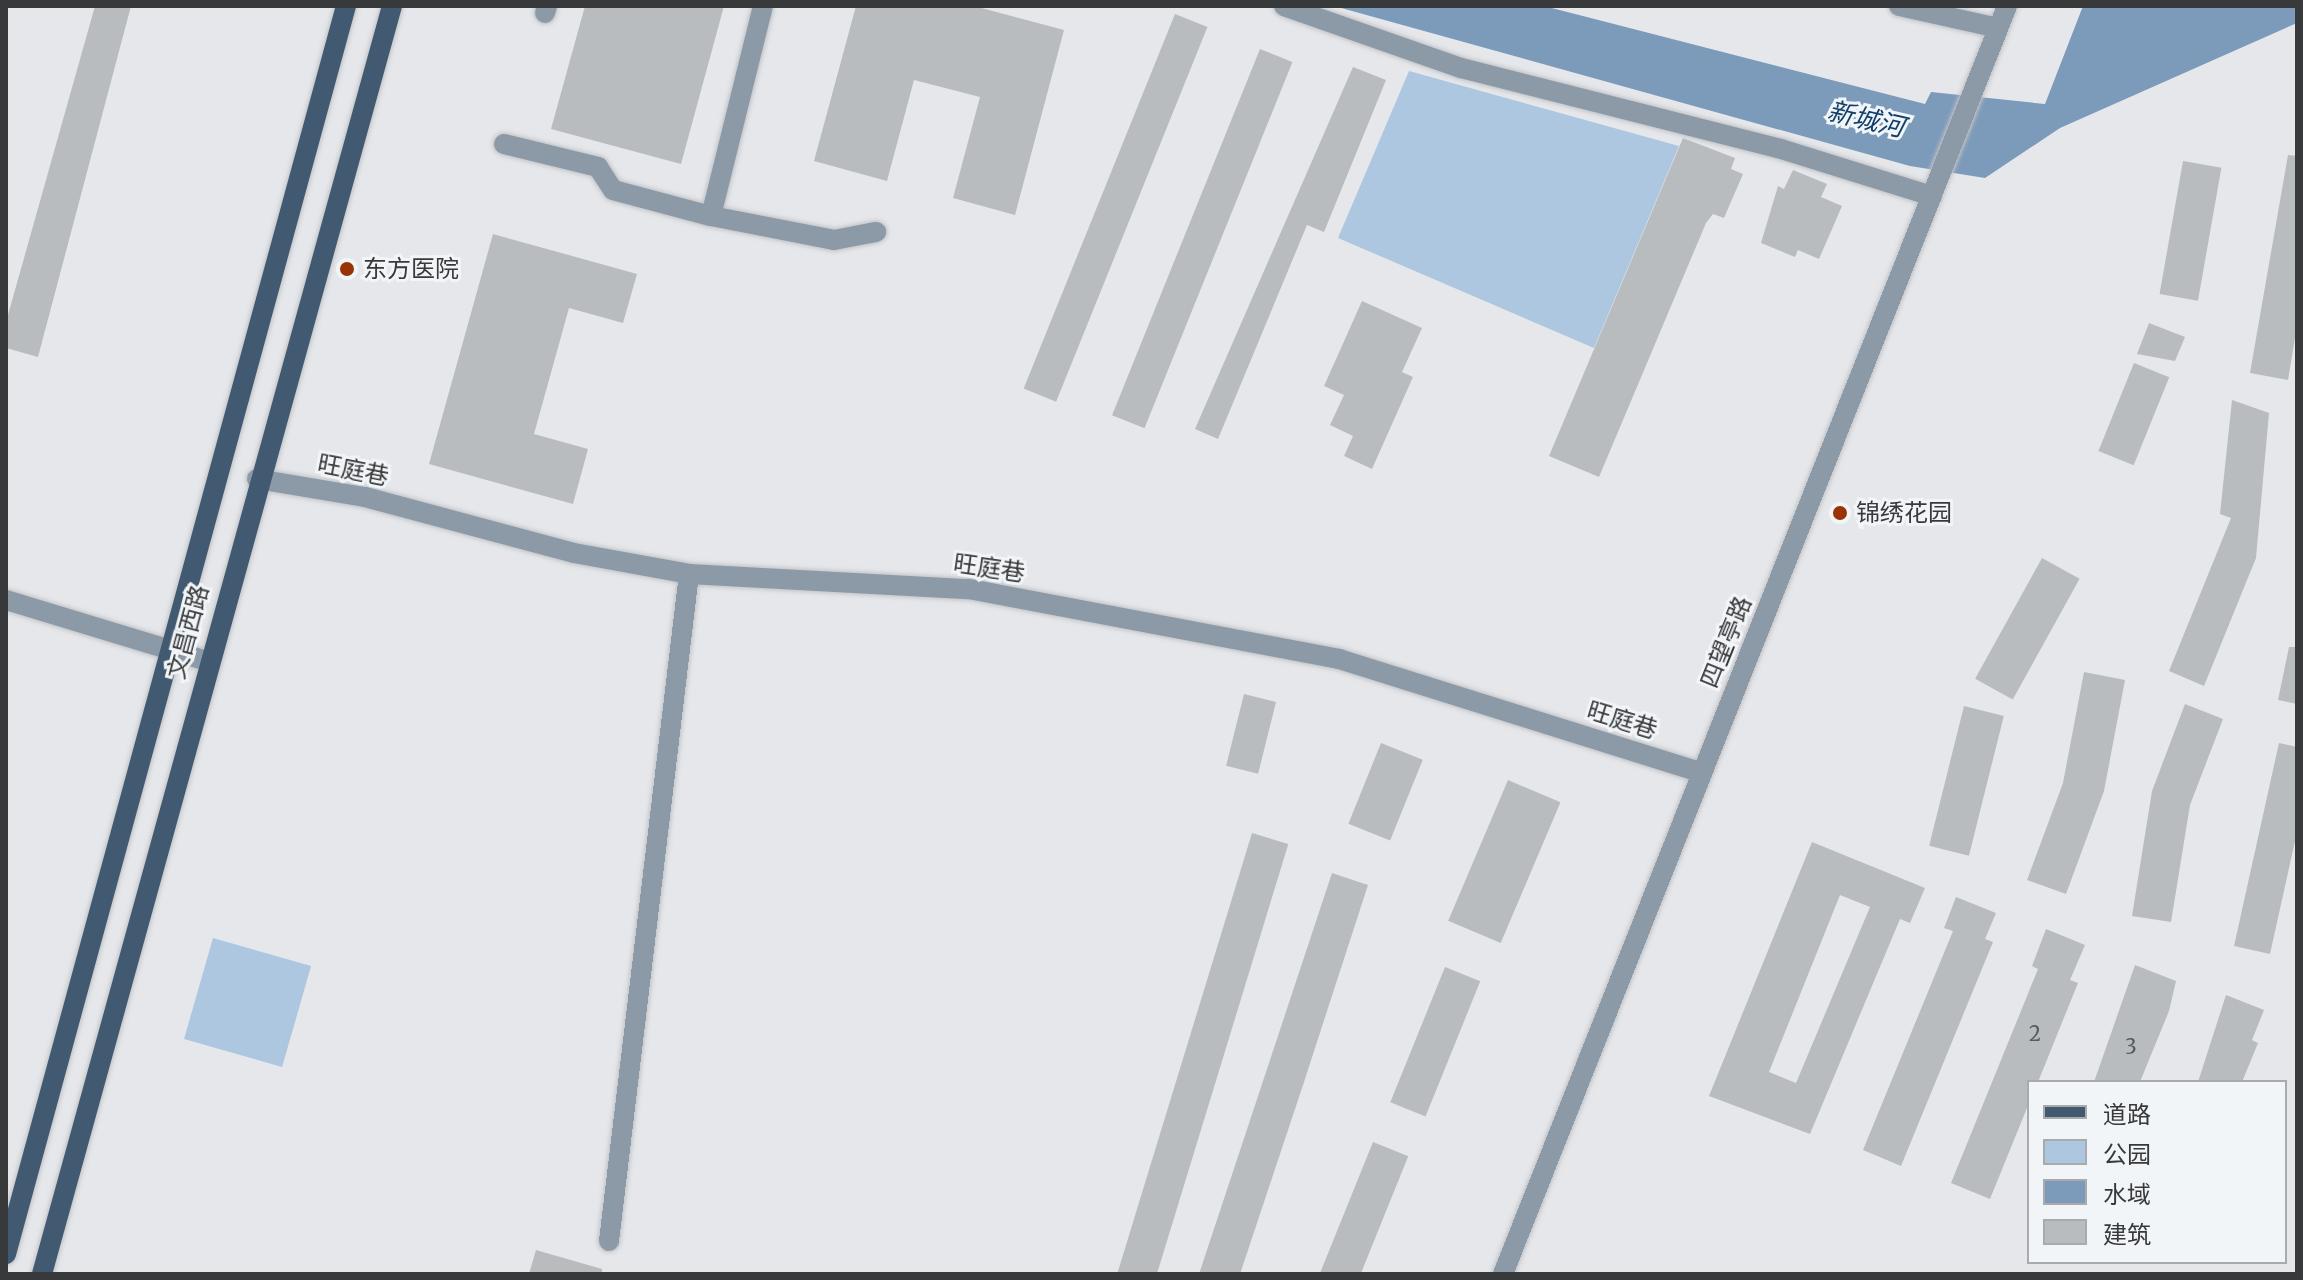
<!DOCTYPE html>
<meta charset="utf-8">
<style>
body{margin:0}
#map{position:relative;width:2303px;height:1280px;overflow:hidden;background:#e5e7ea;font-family:Merriweather,"Noto Sans SC",serif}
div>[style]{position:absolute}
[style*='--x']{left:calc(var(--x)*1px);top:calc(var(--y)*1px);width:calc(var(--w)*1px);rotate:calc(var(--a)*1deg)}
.green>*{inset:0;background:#aec7e1;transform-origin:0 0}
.water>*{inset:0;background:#7c9aba}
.building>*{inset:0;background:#b9bcbf;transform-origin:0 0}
.roads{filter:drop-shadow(0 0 2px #c2c4c7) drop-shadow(0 0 2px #c2c4c7)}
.minor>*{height:20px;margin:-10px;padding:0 10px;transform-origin:10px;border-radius:10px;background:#8c99a7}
.major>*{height:20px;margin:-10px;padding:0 10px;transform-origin:10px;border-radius:10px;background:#415971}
.dots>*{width:22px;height:22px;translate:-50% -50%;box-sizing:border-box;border:4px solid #f2f5f8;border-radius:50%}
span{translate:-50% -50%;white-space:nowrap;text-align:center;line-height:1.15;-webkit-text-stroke:6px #f2f5f8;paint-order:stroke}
.number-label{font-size:20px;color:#585a5b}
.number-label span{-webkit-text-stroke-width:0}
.poi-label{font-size:24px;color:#38393a}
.left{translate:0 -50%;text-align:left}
.street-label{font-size:24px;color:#38393a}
.water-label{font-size:26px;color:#103f69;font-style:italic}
.frame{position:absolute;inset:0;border:8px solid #38393a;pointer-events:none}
.legend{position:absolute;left:2027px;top:1080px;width:260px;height:184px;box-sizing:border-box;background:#f2f5f8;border:2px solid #a8aaac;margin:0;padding:10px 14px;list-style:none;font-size:24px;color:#38393a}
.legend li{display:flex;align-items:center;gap:16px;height:40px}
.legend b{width:40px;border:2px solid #a8aaac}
</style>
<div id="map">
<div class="green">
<div style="clip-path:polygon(1409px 71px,1679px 146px,1594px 348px,1338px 238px)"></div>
<div style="left:213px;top:938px;width:102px;height:105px;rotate:16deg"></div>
</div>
<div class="water">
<div style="clip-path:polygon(1334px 6px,1544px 6px,1925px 104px,1931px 92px,2045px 104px,2083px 6px,2297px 6px,2297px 23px,2060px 128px,1985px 178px,1910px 166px)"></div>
</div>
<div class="building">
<div style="clip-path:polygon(95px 6px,131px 6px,38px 357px,6px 348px,6px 322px)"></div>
<div style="clip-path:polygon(585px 6px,724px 6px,681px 164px,551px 129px)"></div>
<div style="clip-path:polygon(856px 6px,974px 6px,1064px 30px,1015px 215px,953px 198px,980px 97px,914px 80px,887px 181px,814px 161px)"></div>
<div style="left:1175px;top:14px;width:35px;height:404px;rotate:22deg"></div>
<div style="left:1260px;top:49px;width:35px;height:395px;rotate:22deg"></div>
<div style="clip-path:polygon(1353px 67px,1386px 80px,1324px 232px,1307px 225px,1218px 439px,1195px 429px)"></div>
<div style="clip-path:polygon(1683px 138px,1735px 158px,1731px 169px,1743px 174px,1724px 218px,1713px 214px,1706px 223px,1599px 477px,1549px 456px)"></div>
<div style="clip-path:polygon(2288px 155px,2297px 156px,2297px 326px,2288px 380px,2250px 373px)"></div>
<div style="left:2183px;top:161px;width:39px;height:135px;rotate:10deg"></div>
<div style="clip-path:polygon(1793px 170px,1827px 184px,1821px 197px,1842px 206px,1819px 259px,1798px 250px,1795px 257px,1761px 243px,1778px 186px,1784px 189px)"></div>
<div style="clip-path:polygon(493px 234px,637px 274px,623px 323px,569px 308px,534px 434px,588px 449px,573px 504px,429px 464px)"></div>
<div style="clip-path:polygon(1362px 301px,1422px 328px,1402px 372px,1413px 377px,1372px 469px,1344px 456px,1353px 436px,1330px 425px,1344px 395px,1324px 386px)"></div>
<div style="clip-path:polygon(2149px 323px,2185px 337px,2175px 361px,2137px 354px)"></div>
<div style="left:2134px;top:363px;width:38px;height:95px;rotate:22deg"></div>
<div style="clip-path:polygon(2232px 400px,2269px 413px,2256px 558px,2204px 686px,2169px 671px,2231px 518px,2220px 514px)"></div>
<div style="left:2042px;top:558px;width:43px;height:138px;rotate:29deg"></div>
<div style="clip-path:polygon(2289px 647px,2297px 647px,2297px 704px,2278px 700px)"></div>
<div style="clip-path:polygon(2084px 672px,2125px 680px,2104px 791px,2066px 894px,2027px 880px,2063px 783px)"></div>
<div style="left:1244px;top:694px;width:33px;height:74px;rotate:14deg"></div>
<div style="clip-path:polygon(2185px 704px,2223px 719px,2190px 805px,2171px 922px,2132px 916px,2152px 791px)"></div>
<div style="left:1964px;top:706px;width:41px;height:144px;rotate:14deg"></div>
<div style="left:1381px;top:743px;width:45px;height:87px;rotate:22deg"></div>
<div style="clip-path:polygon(2279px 743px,2297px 747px,2297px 832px,2270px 954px,2234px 946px)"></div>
<div style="left:1508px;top:780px;width:57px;height:153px;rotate:23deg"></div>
<div style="left:1252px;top:833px;width:38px;height:464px;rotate:17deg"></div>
<div style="clip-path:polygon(evenodd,1812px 842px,1925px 888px,1910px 923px,1900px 919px,1810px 1134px,1709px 1096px,1812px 842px,1840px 895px,1870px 907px,1796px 1083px,1769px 1072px,1840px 895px)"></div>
<div style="clip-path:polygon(1332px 873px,1368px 885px,1303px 1085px,1240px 1274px,1199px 1274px)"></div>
<div style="clip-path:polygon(1956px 897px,1996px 913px,1985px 939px,1993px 942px,1901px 1166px,1863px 1150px,1953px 931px,1944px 928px)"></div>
<div style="clip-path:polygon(2046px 929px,2085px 945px,2070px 980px,2078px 983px,2038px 1082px,2029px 1082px,2029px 1103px,1990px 1199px,1951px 1183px,2038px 969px,2032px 966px)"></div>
<div style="clip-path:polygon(2135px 965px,2176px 981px,2169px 1011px,2140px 1082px,2094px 1082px)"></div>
<div style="left:1445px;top:967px;width:38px;height:146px;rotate:22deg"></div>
<div style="clip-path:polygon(2226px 995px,2264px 1010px,2252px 1040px,2258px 1043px,2242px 1082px,2198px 1082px)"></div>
<div style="left:1373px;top:1142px;width:38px;height:142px;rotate:22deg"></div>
<div style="clip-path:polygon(536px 1250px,602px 1269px,602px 1274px,529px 1274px)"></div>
</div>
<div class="roads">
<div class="minor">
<div style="--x:1284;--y:6;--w:188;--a:19.3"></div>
<div style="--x:1461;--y:68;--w:330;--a:14.2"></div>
<div style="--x:1781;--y:149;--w:158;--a:17.3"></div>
<div style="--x:1899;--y:6;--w:101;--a:12.5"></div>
<div style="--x:545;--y:13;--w:7;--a:-74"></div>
<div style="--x:504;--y:144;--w:97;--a:13.7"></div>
<div style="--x:598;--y:167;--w:27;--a:57"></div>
<div style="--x:613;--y:190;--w:101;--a:14.9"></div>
<div style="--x:711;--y:216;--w:125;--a:11"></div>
<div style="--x:834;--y:240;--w:43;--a:-10.8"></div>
<div style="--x:711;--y:216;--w:216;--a:-76.1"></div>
<div style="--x:257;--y:479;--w:109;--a:9.5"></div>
<div style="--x:365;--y:497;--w:216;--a:15"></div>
<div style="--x:574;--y:553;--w:117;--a:10.3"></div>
<div style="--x:689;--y:574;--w:280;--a:3.1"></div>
<div style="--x:969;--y:589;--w:377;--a:10.7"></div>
<div style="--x:1339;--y:659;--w:380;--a:17.4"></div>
<div style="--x:6;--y:600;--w:210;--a:16.9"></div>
<div style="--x:609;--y:1241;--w:672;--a:-83.16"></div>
<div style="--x:1503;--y:1274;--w:1364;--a:-68.32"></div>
</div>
<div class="major">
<div style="--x:6;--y:1254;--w:1293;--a:-74.76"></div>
<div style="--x:42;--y:1274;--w:1315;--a:-74.57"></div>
</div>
</div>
<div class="dots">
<div style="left:347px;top:269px;background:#983304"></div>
<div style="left:1840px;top:513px;background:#983304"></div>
</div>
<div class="number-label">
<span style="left:2035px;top:1033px">2</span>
<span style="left:2131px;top:1046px">3</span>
</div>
<div class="poi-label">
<span class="left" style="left:363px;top:269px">东方医院</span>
<span class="left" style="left:1856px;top:513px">锦绣花园</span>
</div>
<div class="street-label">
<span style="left:353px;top:470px;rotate:11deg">旺庭巷</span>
<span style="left:989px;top:568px;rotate:8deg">旺庭巷</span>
<span style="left:188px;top:632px;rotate:-75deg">文昌西路</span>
<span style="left:1726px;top:642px;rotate:-68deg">四望亭路</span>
<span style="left:1622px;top:720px;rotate:17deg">旺庭巷</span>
</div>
<div class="water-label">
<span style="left:1866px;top:119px;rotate:13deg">新城河</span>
</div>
<div class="frame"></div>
<ul class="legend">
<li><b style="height:10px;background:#415971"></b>道路</li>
<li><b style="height:22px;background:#aec7e1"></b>公园</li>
<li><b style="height:22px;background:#7c9aba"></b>水域</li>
<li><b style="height:22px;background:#b9bcbf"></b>建筑</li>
</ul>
</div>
